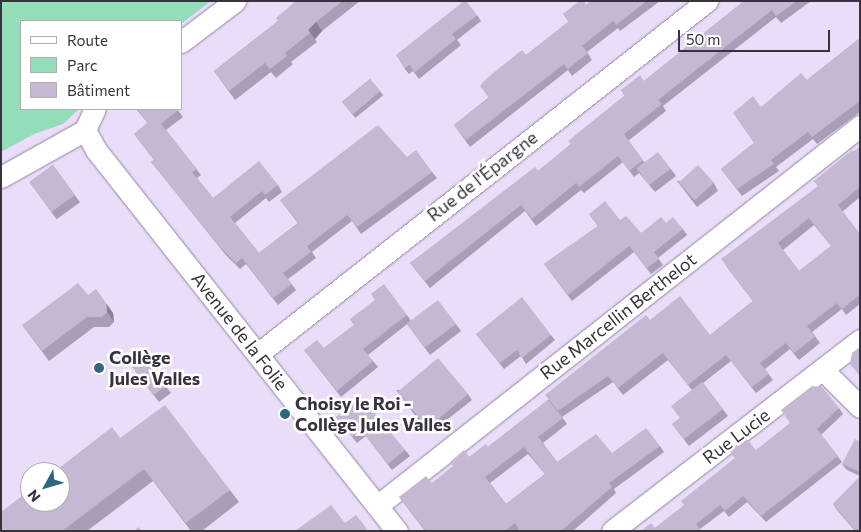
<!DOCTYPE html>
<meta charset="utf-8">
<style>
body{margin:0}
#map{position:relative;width:861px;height:532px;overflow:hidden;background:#eaddf9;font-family:Commissioner,sans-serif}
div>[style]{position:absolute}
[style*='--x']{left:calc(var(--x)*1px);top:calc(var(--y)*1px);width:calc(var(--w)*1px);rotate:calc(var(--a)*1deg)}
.green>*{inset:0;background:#94ddb9}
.roads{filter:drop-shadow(0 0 1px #92859f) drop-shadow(0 0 1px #92859f)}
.street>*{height:21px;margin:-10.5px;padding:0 10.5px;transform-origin:10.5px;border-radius:10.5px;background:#fff}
.wall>*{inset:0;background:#a99eb5;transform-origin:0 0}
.shaded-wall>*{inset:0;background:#8a8194}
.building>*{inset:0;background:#c5b8d3;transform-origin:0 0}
.dots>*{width:14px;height:14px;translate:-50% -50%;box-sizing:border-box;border:2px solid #fff;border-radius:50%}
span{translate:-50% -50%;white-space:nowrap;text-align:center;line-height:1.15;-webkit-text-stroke:5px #fff;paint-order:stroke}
.street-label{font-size:18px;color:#37323d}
.poi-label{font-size:18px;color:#37323d;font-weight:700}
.left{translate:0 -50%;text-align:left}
.frame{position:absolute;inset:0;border:2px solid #37323d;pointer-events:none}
.legend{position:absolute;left:20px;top:20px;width:162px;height:90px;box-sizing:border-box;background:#fff;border:1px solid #afadb1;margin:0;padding:6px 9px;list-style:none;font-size:15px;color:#37323d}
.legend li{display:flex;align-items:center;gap:10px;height:25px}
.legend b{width:25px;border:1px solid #afadb1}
.north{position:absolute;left:20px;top:462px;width:50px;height:50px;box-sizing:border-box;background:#fff;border:1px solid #afadb1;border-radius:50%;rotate:231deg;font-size:14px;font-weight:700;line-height:20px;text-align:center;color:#37323d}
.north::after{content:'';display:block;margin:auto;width:18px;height:22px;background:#2e6781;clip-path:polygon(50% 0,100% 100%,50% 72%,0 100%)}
.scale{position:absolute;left:678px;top:30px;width:152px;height:22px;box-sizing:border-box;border:2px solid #37323d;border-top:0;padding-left:6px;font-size:15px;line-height:18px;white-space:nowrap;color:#37323d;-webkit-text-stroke:4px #fff;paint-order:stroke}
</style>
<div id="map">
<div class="green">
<div style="clip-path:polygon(1px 1px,211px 1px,181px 24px,181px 21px,21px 21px,21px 109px,79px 109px,63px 124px,34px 134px,1px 152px)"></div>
</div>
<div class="roads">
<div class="street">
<div style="--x:181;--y:42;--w:68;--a:-37.2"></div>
<div style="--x:85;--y:130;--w:23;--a:61"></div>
<div style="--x:96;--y:150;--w:486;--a:51.7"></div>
<div style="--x:85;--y:130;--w:23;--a:-65"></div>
<div style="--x:1;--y:177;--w:96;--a:-29.2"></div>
<div style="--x:259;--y:353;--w:570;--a:-38.16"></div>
<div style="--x:823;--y:370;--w:52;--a:45"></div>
<div style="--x:377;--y:506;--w:615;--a:-38.19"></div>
<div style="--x:612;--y:531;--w:313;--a:-37.6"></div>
</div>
</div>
<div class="wall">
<div style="clip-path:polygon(296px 1px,360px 1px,322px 31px,315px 39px,317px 42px,291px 62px,293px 64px,276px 78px,271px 72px,235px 100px,214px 71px,278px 21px)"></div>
<div style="clip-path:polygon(591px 1px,660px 1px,620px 31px,618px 28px,587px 52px,592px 60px,572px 76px,568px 70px,470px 147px,454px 125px,488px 98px,526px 55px,569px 22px,563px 14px,586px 5px)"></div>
<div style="clip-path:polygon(744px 1px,811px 1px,781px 23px,776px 17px,663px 106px,666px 111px,628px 141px,645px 163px,671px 169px,676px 176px,655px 192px,639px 173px,634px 177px,623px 162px,584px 193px,581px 190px,536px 226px,525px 211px,430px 288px,410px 263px,538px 171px,571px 144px,625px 96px,621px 90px,644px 81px)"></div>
<div style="clip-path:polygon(477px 15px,481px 21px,457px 40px,461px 45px,419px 79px,413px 71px,409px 74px,404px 68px)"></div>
<div style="clip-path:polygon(860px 38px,860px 112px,817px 144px,813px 139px,776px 167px,779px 171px,742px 196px,721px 169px,754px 143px,761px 107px,807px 80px)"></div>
<div style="left:370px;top:79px;width:21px;height:36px;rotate:51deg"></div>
<div style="clip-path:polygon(136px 109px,177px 109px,183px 117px,166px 130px,201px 175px,197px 178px,213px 198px,278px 185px,282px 192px,269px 202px,266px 198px,235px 223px,259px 253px,298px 223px,280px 200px,407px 157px,432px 172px,437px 178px,361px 234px,352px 221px,312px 252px,316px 258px,288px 279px,296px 290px,278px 305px,246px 264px,240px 269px,225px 254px,156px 168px,151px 162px,154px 160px,134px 134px,148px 123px)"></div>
<div style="clip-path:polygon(evenodd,860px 147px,860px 197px,842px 212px,860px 234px,860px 304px,846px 315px,842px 309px,812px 332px,820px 343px,799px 360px,790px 349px,765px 369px,773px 380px,756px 393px,731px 361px,703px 383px,728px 416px,689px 446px,672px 424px,680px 418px,692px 390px,668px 360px,623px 395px,613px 382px,562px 417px,567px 424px,543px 443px,557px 462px,660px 446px,664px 452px,614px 489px,616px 493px,573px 531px,520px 531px,519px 529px,517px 531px,425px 531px,399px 497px,432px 483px,469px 457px,488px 447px,650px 320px,710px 335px,753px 301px,726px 266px,818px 186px,814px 181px,860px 147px,814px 225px,831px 246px,799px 271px,783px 250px,814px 225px,860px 147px,528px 454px,545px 474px,506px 504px,490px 483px,528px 454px)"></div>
<div style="left:53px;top:165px;width:46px;height:29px;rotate:54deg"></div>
<div style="clip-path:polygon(677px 181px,714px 183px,718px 191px,697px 207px)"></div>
<div style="clip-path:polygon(589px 214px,620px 220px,641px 233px,666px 223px,683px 229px,687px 235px,658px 258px,663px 265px,651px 274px,634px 252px,572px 301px,544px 264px,598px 226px)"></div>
<div style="clip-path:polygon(88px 295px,113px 313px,114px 322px,109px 327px,94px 327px,49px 361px,22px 325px)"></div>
<div style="clip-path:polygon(407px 315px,411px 321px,368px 355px,378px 367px,341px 397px,304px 350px,324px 348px,354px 325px,350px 319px)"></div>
<div style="clip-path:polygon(407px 324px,456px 324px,461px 331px,430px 355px)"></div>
<div style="clip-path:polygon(476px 334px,551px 335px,555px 340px,526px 364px,521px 356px,504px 369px)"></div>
<div style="clip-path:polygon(142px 355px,171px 393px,159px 402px,135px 371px)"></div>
<div style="clip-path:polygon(396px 390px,468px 394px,472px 400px,429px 434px)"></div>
<div style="clip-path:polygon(839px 408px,843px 414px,821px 435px,842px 462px,766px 522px,747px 502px,729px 517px,724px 511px,700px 529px,655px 528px,684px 506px,735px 458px,729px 450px,756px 450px)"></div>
<div style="clip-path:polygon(364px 411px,405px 450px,410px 456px,392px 470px,366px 436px,357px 443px,336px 417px)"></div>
<div style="clip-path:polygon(120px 438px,230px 490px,239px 502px,202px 531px,191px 531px,153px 481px,87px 531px,1px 531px)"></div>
<div style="clip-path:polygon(860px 442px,860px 476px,847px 470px,842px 464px)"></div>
<div style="clip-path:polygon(860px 477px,860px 531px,855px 531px,837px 510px,833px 504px)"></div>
</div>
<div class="shaded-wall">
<div style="clip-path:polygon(316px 22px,322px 31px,315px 39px,308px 30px)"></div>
<div style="clip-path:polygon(106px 303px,113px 313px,114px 322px,107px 312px)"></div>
</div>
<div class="building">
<div style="clip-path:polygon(296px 1px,343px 1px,316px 22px,308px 30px,310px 33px,285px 53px,287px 56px,270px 69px,265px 63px,229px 91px,214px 71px,278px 21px,276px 18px)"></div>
<div style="clip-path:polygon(464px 1px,466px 1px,477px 15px,452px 34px,456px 39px,415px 72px,409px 64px,404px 68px,396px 55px)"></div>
<div style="clip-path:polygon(579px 1px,584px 1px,586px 5px,591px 1px,647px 1px,616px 25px,613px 21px,582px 46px,588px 53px,568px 69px,564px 64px,466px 140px,454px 125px,489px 98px,480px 86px,487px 78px,522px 50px,526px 55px,569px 21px,563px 14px)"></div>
<div style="clip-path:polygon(744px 1px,797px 1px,776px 16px,772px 10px,658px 100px,662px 104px,624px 134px,643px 160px,629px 171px,618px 156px,579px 187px,576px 183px,532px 219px,521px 205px,425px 281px,410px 263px,535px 167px,538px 171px,571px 144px,568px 141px,625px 95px,621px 90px,640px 75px,644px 81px)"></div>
<div style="clip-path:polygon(860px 38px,860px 101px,812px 137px,808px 132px,771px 160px,774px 164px,737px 189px,721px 169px,754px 143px,733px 113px,753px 96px,761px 107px,801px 73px,807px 80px)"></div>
<div style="left:370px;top:79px;width:16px;height:36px;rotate:50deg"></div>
<div style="clip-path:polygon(137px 109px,177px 109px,178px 110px,161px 124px,197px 169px,192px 172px,213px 198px,259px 161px,278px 185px,265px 195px,262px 191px,230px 217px,259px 253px,299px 223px,280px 200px,378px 125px,407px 157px,416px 150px,432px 172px,357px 227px,347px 215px,307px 246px,311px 252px,283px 273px,292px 284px,273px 298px,242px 258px,236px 263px,220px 247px,151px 162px,154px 160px,134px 134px,148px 122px)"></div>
<div style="clip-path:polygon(evenodd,860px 147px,860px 187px,838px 205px,860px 234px,860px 298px,858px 296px,842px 309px,837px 303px,807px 326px,815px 337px,794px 353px,786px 343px,760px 363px,769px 374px,752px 387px,726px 355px,688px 385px,663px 353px,618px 388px,608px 376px,558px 411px,545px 395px,646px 315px,650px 320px,680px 296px,710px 335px,753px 301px,721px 259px,818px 186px,814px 181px,852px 150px,854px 152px,860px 147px,809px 218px,831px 246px,799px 271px,778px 243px,809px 218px)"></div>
<div style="left:658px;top:152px;width:21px;height:27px;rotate:53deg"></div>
<div style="left:53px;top:165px;width:37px;height:29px;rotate:54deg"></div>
<div style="left:698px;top:165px;width:24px;height:26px;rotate:48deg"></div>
<div style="clip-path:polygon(605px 201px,620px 220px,626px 216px,641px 233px,661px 217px,666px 223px,673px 217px,683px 229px,654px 252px,659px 259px,647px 268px,629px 246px,568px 295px,544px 264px,598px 226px,589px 214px)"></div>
<div style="clip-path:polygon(78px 283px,88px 295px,96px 289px,106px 303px,107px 312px,102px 317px,87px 317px,42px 351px,22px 325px)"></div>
<div style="clip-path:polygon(384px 284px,407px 315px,363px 349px,373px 361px,337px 391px,304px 350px,317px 340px,324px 348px,354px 325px,350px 319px,375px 300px,371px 294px)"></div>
<div style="clip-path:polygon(522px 297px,551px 335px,522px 358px,517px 350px,500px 363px,476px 334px)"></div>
<div style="left:438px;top:300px;width:30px;height:39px;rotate:53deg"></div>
<div style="clip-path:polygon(860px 347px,860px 376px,850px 364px,852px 353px)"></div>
<div style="left:142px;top:355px;width:39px;height:15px;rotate:52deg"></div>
<div style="left:438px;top:358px;width:47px;height:53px;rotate:50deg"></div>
<div style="clip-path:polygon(702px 382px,723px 409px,684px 439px,672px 424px,680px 418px,671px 406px)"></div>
<div style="clip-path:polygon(812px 386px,822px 387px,839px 408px,817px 429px,838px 456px,761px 516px,743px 496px,725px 511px,720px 505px,696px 524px,701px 531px,641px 531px,651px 523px,655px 528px,684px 505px,681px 501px,735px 458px,729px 450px,746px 438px,756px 450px,790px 423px,781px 410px)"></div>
<div style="clip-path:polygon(evenodd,548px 400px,563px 418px,538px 437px,557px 462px,596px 434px,612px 453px,646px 428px,660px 446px,609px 483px,612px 487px,561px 531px,520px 531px,515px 523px,505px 531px,426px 531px,399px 497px,426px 476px,432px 483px,453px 466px,450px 462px,464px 450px,469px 457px,486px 444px,488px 447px,548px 400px,524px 447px,545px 474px,506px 504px,485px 477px,524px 447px)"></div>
<div style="clip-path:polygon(356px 401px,364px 411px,370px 407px,405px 450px,388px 464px,361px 430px,352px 437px,336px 417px)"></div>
<div style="clip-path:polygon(165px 405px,230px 490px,186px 523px,144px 469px,62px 531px,1px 531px,1px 512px,30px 490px,30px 502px,60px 502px,60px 472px,54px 472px,112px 427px,120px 438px)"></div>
<div style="clip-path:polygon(855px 439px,860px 442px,860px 472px,842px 464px)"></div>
<div style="clip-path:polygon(860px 476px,860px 529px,855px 530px,833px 504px)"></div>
<div style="clip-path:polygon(331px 505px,345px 523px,356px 515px,367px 529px,365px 531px,295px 531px)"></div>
<div style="clip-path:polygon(139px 527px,141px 531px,134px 531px)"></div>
</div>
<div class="dots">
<div style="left:99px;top:368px;background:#2e6781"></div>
<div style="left:285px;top:414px;background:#2e6781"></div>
</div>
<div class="street-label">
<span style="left:482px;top:176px;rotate:-38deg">Rue de l'Épargne</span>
<span style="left:618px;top:316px;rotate:-38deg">Rue Marcellin Berthelot</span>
<span style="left:240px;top:331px;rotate:52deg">Avenue de la Folie</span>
<span style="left:736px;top:436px;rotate:-37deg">Rue Lucie</span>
</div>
<div class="poi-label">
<span class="left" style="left:109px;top:368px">Collège<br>Jules Valles</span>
<span class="left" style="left:295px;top:414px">Choisy le Roi -<br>Collège Jules Valles</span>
</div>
<div class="frame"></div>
<ul class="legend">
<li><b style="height:6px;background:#fff"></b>Route</li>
<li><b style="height:14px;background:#94ddb9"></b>Parc</li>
<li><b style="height:14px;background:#c5b8d3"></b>Bâtiment</li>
</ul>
<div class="north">N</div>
<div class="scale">50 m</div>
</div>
